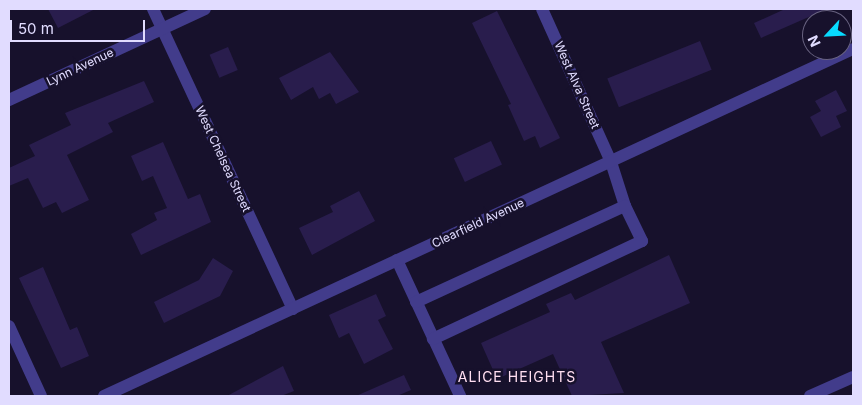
<!DOCTYPE html>
<style>
body{margin:0}
#map{position:relative;width:862px;height:405px;overflow:hidden;background:#17112c;font-family:Inter,sans-serif}
div>[style]{position:absolute}
[style*='--x']{left:calc(var(--x)*1px);top:calc(var(--y)*1px);width:calc(var(--w)*1px);rotate:calc(var(--a)*1deg)}
.building>*{inset:0;background:#291d4d;transform-origin:0 0}
.minor>*{height:12px;margin:-6px;padding:0 6px;transform-origin:6px;border-radius:6px;background:#423c8b}
span{translate:-50% -50%;white-space:nowrap;text-align:center;line-height:1.15;-webkit-text-stroke:5px #17112c;paint-order:stroke}
.street-label{font-size:12px;color:#e1dcff}
.neighbourhood-label{font-size:14px;color:#ffdef1;letter-spacing:1px}
.frame{position:absolute;inset:0;border:10px solid #e1dcff;pointer-events:none}
.north{position:absolute;left:802px;top:10px;width:50px;height:50px;box-sizing:border-box;background:#17112c;border:1px solid #686280;border-radius:50%;rotate:245deg;font-size:14px;font-weight:700;line-height:20px;text-align:center;color:#e1dcff}
.north::after{content:'';display:block;margin:auto;width:18px;height:22px;background:#08dbff;clip-path:polygon(50% 0,100% 100%,50% 72%,0 100%)}
.scale{position:absolute;left:10px;top:20px;width:135px;height:22px;box-sizing:border-box;border:2px solid #e1dcff;border-top:0;padding-left:6px;font-size:15px;line-height:18px;white-space:nowrap;color:#e1dcff;-webkit-text-stroke:4px #17112c;paint-order:stroke}
</style>
<div id="map">
<div class="building">
<div style="clip-path:polygon(48px 9px,95px 9px,58px 28px)"></div>
<div style="clip-path:polygon(785px 9px,827px 9px,761px 38px,754px 23px)"></div>
<div style="clip-path:polygon(497px 11px,560px 138px,540px 148px,535px 136px,524px 141px,508px 105px,511px 104px,472px 23px)"></div>
<div style="left:700px;top:41px;width:31px;height:100px;rotate:68deg"></div>
<div style="left:228px;top:47px;width:25px;height:20px;rotate:67deg"></div>
<div style="clip-path:polygon(330px 52px,359px 92px,336px 104px,330px 93px,319px 99px,313px 87px,291px 100px,279px 78px)"></div>
<div style="clip-path:polygon(144px 81px,154px 102px,108px 123px,113px 132px,67px 155px,89px 200px,62px 213px,56px 202px,43px 208px,28px 178px,9px 186px,9px 168px,35px 156px,29px 145px,71px 125px,65px 113px)"></div>
<div style="clip-path:polygon(836px 90px,847px 111px,836px 116px,841px 127px,821px 137px,810px 117px,821px 111px,815px 101px)"></div>
<div style="left:491px;top:141px;width:26px;height:41px;rotate:65deg"></div>
<div style="clip-path:polygon(163px 142px,188px 199px,200px 194px,211px 222px,141px 255px,131px 234px,157px 220px,154px 213px,167px 208px,153px 176px,142px 181px,131px 156px)"></div>
<div style="clip-path:polygon(359px 191px,375px 221px,312px 255px,299px 228px,333px 212px,330px 206px)"></div>
<div style="clip-path:polygon(669px 255px,690px 303px,601px 342px,624px 393px,572px 396px,553px 354px,497px 379px,481px 343px,550px 312px,546px 304px,571px 293px,575px 300px)"></div>
<div style="clip-path:polygon(213px 258px,233px 271px,220px 296px,164px 323px,154px 302px,199px 280px)"></div>
<div style="clip-path:polygon(43px 267px,70px 330px,77px 327px,89px 356px,61px 368px,19px 278px)"></div>
<div style="clip-path:polygon(376px 294px,386px 316px,378px 320px,393px 349px,364px 364px,349px 333px,339px 338px,329px 315px)"></div>
<div style="clip-path:polygon(283px 366px,294px 391px,281px 396px,227px 396px)"></div>
<div style="clip-path:polygon(404px 375px,411px 390px,397px 396px,356px 396px)"></div>
</div>
<div class="minor">
<div style="--x:153;--y:9;--w:331;--a:65"></div>
<div style="--x:542;--y:9;--w:168;--a:65.7"></div>
<div style="--x:611;--y:162;--w:46;--a:72.3"></div>
<div style="--x:9;--y:100;--w:216;--a:-24.9"></div>
<div style="--x:397;--y:260;--w:150;--a:65.1"></div>
<div style="--x:416;--y:302;--w:230;--a:-24.7"></div>
<div style="--x:625;--y:206;--w:39;--a:64"></div>
<div style="--x:642;--y:241;--w:231;--a:154.9"></div>
<div style="--x:9;--y:326;--w:77;--a:65.4"></div>
<div style="--x:104;--y:396;--w:825;--a:-24.86"></div>
<div style="--x:810;--y:396;--w:47;--a:-23.8"></div>
</div>
<div class="street-label">
<span style="left:80px;top:67px;rotate:-25deg">Lynn Avenue</span>
<span style="left:577px;top:85px;rotate:66deg">West Alva Street</span>
<span style="left:223px;top:159px;rotate:65deg">West Chelsea Street</span>
<span style="left:478px;top:223px;rotate:-25deg">Clearfield Avenue</span>
</div>
<div class="neighbourhood-label">
<span style="left:517px;top:377px">ALICE HEIGHTS</span>
</div>
<div class="frame"></div>
<div class="north">N</div>
<div class="scale">50 m</div>
</div>
